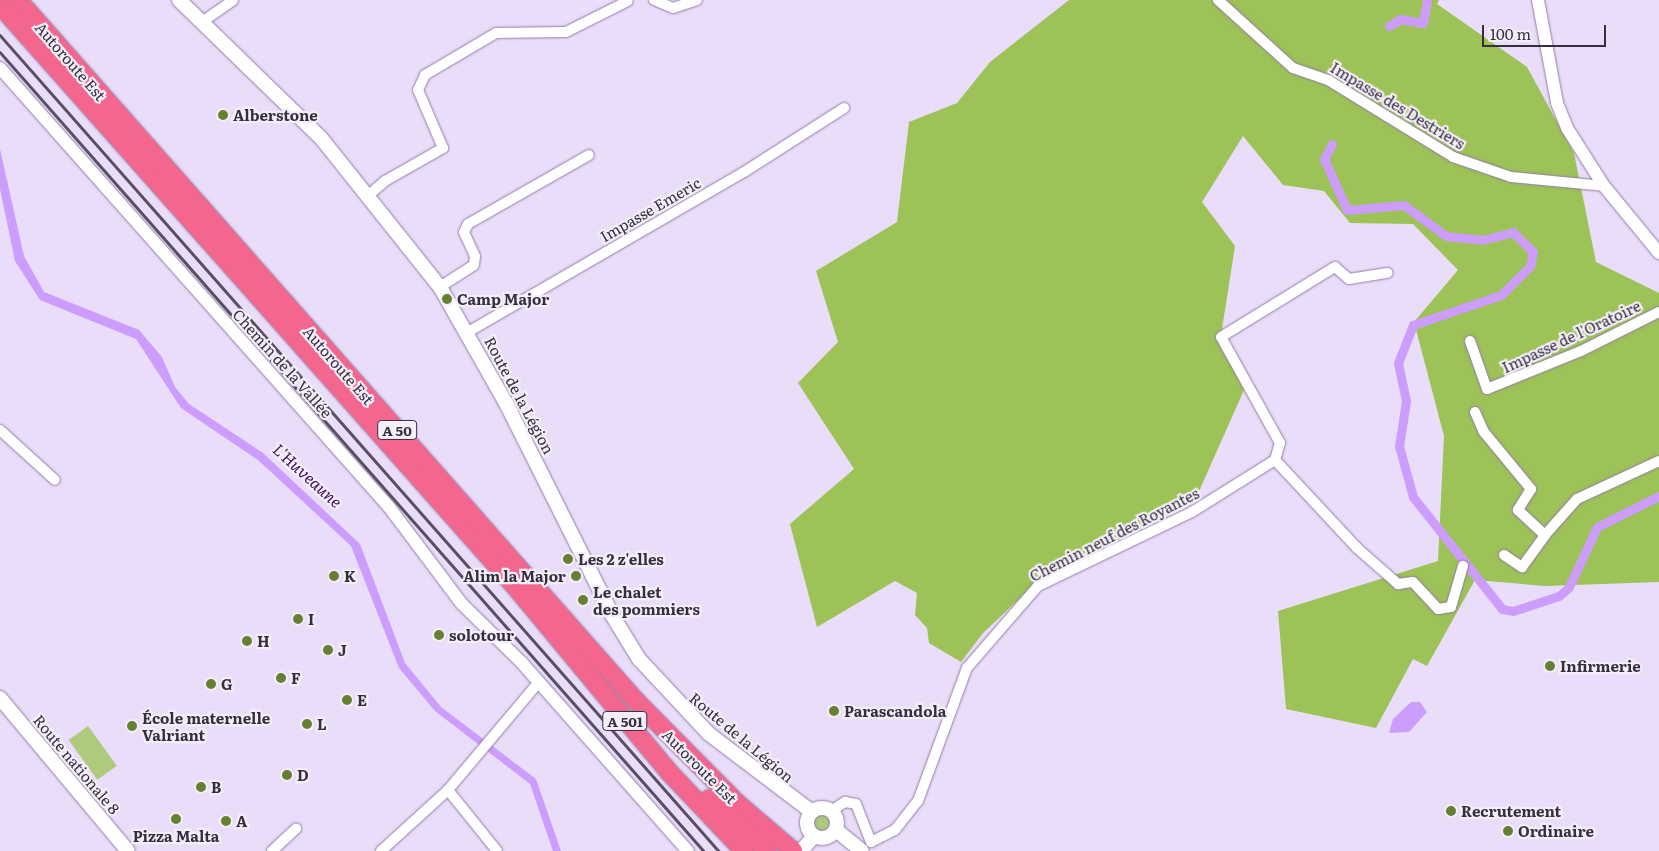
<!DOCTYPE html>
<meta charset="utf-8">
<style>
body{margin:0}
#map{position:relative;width:1659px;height:851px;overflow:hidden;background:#eaddf9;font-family:Literata,serif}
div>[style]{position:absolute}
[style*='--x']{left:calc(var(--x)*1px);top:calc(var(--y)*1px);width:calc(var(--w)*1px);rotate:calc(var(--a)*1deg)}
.green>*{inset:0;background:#adca7d;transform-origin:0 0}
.round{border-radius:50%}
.forest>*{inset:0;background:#9dc257}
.water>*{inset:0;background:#cc9dfd}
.canal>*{height:9px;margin:-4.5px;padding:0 4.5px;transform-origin:4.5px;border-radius:4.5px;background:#cc9dfd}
.roads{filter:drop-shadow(0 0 1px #917da8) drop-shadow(0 0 1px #917da8)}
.minor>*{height:10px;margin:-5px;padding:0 5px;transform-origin:5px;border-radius:5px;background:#fff}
.tertiary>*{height:12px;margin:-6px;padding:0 6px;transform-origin:6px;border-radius:6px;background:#fff}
.secondary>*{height:14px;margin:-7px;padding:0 7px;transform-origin:7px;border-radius:7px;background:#fff}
.secondary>.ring{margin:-7px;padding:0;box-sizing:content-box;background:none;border:14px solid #fff;border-radius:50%}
.motorway>*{height:18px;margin:-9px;padding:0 9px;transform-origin:9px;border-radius:9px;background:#f3678e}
.rail>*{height:2.5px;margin:-1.25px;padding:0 1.25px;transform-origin:1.25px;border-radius:1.25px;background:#584f63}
.dots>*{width:14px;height:14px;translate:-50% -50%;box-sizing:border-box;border:2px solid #f3eef8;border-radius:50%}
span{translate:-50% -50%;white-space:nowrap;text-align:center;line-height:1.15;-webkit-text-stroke:4.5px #f3eef8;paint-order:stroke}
.shield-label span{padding:1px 4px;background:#f3eef8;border:1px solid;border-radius:4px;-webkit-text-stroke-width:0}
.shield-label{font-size:14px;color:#362e40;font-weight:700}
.street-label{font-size:15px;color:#362e40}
.poi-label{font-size:15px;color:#362e40;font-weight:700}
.left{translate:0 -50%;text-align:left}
.right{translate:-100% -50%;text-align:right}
.water-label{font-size:16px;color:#400f63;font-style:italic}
.scale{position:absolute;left:1482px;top:25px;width:124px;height:22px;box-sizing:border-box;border:2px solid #362e40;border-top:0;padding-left:6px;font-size:15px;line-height:18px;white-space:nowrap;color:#362e40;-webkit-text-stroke:4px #f3eef8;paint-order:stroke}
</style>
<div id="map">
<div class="green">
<div style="left:88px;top:726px;width:49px;height:24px;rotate:54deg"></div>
<div class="round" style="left:813px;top:814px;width:20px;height:20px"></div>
</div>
<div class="forest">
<div style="clip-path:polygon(1069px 0,1439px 0,1437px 4px,1527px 67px,1574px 153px,1596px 262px,1659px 293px,1659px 582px,1545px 586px,1475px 580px,1427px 666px,1413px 659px,1376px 728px,1286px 709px,1278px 611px,1438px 561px,1444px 436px,1414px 322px,1458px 270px,1413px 224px,1350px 223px,1324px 191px,1283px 185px,1243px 136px,1202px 202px,1235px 246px,1220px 342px,1244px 390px,1196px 498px,1035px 584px,983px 633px,961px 662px,929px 643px,927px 628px,915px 615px,917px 593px,895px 581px,817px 627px,790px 524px,854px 469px,798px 383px,838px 342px,816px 271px,897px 222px,909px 122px,957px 103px,990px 62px)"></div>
</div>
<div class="water">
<div style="clip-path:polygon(0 149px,24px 256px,44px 292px,139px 330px,162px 357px,175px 387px,189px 404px,263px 453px,360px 544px,405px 663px,441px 707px,536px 779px,561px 851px,553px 851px,530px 784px,435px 711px,399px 668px,351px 546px,258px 460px,181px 408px,136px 339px,40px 300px,15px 261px,0 189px)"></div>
<div style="clip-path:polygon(1411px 702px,1420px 702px,1427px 712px,1409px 732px,1389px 733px,1393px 719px)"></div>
</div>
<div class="canal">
<div style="--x:1389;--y:26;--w:13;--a:-32"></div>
<div style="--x:1400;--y:19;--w:23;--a:10"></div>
<div style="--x:1423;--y:23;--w:23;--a:-80"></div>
<div style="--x:1332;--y:144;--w:17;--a:118"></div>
<div style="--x:1324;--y:159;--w:56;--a:65.7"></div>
<div style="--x:1347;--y:210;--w:57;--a:-5"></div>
<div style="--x:1404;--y:205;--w:52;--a:36.4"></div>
<div style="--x:1446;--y:236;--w:36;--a:6"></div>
<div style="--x:1482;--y:240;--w:32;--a:-14"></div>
<div style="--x:1513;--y:232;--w:28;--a:45"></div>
<div style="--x:1533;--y:252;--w:14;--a:102"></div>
<div style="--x:1530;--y:266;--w:41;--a:135"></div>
<div style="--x:1501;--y:295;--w:93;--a:161.2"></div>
<div style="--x:1413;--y:325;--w:41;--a:111.5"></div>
<div style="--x:1398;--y:363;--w:39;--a:78"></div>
<div style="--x:1406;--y:401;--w:46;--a:98.8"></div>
<div style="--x:1399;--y:446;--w:53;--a:74.6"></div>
<div style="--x:1413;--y:497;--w:143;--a:51.5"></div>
<div style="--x:1502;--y:609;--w:11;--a:10"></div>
<div style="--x:1513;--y:611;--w:48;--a:-18.1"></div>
<div style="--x:1559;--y:596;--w:13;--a:-42"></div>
<div style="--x:1569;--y:587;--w:66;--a:-65"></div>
<div style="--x:1597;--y:527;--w:69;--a:-26.6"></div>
</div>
<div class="roads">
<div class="minor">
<div style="--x:654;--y:0;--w:21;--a:23"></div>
<div style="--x:673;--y:8;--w:25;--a:-18"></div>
<div style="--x:1218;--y:0;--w:101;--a:42.2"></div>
<div style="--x:1293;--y:68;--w:37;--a:19"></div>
<div style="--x:1328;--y:80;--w:147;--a:31.6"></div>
<div style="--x:1453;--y:157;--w:61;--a:19"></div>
<div style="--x:1511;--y:177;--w:93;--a:5.5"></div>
<div style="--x:202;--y:22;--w:38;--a:-35"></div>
<div style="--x:370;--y:194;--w:20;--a:-41"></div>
<div style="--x:385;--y:181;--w:67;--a:-29.6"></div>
<div style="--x:443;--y:148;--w:63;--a:-113.3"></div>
<div style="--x:418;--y:90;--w:17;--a:-65"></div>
<div style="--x:425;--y:75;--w:82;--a:-30.6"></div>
<div style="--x:496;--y:33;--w:70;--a:-0.8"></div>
<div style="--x:566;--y:32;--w:69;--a:-26.6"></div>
<div style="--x:440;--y:287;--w:40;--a:-32.9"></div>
<div style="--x:474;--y:265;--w:9;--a:-84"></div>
<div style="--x:475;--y:256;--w:26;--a:-115"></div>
<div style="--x:464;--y:232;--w:9;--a:-63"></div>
<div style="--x:468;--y:224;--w:139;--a:-29.7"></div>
<div style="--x:468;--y:332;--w:319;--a:-30.1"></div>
<div style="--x:744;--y:172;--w:119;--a:-32.6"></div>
<div style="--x:1470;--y:341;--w:51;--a:70.5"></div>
<div style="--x:1487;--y:389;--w:101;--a:-22"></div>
<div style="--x:1581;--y:351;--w:87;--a:-26.6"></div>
<div style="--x:1475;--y:412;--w:22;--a:66"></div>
<div style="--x:1484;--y:432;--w:74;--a:50.5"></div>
<div style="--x:1531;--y:489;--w:25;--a:122"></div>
<div style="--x:1518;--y:510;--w:37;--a:43"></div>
<div style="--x:1545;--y:535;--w:48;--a:-48.4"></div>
<div style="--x:1577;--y:499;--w:90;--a:-24.9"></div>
<div style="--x:0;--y:430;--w:74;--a:42.3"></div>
<div style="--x:1275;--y:460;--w:120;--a:47"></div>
<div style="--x:1357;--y:548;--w:55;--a:41.3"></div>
<div style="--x:1398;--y:584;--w:15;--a:-8"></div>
<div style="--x:1413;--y:582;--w:37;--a:47"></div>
<div style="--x:1438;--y:609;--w:13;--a:-9"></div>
<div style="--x:1451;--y:607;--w:43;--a:-73.7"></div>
<div style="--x:1504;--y:555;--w:22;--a:34"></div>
<div style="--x:1522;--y:567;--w:39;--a:-54"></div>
<div style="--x:448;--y:790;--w:78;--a:51.2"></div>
<div style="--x:831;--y:811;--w:17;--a:-33"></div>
<div style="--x:845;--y:802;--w:11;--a:10"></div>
<div style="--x:856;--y:804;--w:41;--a:68.5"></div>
<div style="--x:871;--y:842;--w:27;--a:-27"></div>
<div style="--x:895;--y:830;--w:37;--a:-52"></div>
<div style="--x:918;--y:801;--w:142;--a:-69.8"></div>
<div style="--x:967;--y:668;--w:108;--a:-49.1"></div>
<div style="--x:1038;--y:586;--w:171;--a:-25.7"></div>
<div style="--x:1192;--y:512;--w:98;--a:-32.1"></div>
<div style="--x:1275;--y:460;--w:18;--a:-74"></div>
<div style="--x:1280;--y:443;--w:121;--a:-119.1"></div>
<div style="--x:1221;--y:337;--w:134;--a:-31.6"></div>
<div style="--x:1335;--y:267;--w:18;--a:41"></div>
<div style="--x:1349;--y:279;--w:39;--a:-9"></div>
<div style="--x:272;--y:851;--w:33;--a:-43"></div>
<div style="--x:381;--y:851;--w:91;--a:-42.3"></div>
<div style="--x:448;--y:790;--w:141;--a:-49.9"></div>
</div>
<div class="tertiary">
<div style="--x:1538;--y:0;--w:105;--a:79.5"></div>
<div style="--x:1557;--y:103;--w:27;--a:68"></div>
<div style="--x:1567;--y:128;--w:69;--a:57.5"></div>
<div style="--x:1604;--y:186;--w:87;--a:50.6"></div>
<div style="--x:0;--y:68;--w:587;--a:48.46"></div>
<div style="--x:389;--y:507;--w:120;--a:53.1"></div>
<div style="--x:461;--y:603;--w:86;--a:44.5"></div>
<div style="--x:522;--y:663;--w:251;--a:48.6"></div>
</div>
<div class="secondary">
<div style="--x:179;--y:0;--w:198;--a:44.2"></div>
<div style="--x:321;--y:138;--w:191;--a:51.4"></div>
<div style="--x:440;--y:287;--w:133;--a:60.4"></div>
<div style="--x:506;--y:403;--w:237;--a:63.4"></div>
<div style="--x:612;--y:615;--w:52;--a:58.5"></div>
<div style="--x:639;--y:659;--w:103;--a:47"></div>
<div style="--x:709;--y:734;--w:129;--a:37.1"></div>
<div style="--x:0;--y:698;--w:199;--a:50.1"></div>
<div class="ring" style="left:807px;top:808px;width:16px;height:16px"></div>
<div style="--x:836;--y:830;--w:33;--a:39"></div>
<div style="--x:801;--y:851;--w:20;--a:-49"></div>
</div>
<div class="motorway">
<div style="--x:18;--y:0;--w:935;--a:48.6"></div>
<div style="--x:636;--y:701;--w:144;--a:45.3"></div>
<div style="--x:737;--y:803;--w:74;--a:40.6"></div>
<div style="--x:0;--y:5;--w:774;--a:48.46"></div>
<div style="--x:513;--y:584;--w:243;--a:50.3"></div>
<div style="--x:668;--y:771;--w:110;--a:46.5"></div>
<div style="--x:709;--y:799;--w:78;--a:41.9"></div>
</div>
</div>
<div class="rail">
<div style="--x:0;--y:35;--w:1088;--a:48.62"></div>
<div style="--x:0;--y:52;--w:1065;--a:48.62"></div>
</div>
<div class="dots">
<div style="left:223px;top:115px;background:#657f33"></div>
<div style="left:447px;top:299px;background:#657f33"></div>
<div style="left:568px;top:559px;background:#657f33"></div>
<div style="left:334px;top:576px;background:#657f33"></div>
<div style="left:576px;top:576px;background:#657f33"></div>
<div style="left:583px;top:600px;background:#657f33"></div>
<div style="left:298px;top:619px;background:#657f33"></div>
<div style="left:439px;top:635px;background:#657f33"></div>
<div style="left:247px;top:641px;background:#657f33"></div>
<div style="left:328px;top:650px;background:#657f33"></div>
<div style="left:1550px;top:666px;background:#657f33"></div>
<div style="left:281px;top:678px;background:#657f33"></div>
<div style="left:211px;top:684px;background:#657f33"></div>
<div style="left:347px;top:700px;background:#657f33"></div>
<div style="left:834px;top:711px;background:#657f33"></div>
<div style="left:307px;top:724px;background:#657f33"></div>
<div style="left:132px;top:726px;background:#657f33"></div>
<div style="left:287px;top:775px;background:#657f33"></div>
<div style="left:201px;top:787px;background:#657f33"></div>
<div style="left:1451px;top:811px;background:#657f33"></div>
<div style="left:176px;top:819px;background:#657f33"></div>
<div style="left:226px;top:821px;background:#657f33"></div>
<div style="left:1508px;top:831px;background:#657f33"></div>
</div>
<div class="shield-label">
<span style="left:397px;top:430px">A 50</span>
<span style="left:625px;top:721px">A 501</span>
</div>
<div class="street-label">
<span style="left:71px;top:61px;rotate:49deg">Autoroute Est</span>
<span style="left:1398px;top:105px;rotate:31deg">Impasse des Destriers</span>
<span style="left:650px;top:209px;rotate:-30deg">Impasse Emeric</span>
<span style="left:1571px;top:336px;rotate:-25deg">Impasse de l'Oratoire</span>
<span style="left:283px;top:363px;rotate:48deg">Chemin de la Vallée</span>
<span style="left:339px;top:365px;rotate:49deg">Autoroute Est</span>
<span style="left:520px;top:395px;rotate:62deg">Route de la Légion</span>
<span style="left:1114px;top:534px;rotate:-27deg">Chemin neuf des Royantes</span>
<span style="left:742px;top:737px;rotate:40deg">Route de la Légion</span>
<span style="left:77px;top:764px;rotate:50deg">Route nationale 8</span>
<span style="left:700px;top:766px;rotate:45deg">Autoroute Est</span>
</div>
<div class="poi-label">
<span class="left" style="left:233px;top:115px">Alberstone</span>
<span class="left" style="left:457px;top:299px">Camp Major</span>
<span class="left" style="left:578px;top:559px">Les 2 z'elles</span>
<span class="left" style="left:344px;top:576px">K</span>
<span class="right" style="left:566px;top:576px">Alim la Major</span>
<span class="left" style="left:593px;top:600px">Le chalet<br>des pommiers</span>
<span class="left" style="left:308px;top:619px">I</span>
<span class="left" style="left:449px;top:635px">solotour</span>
<span class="left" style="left:257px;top:641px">H</span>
<span class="left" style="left:338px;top:650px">J</span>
<span class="left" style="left:1560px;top:666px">Infirmerie</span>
<span class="left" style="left:291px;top:678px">F</span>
<span class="left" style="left:221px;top:684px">G</span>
<span class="left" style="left:357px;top:700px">E</span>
<span class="left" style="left:844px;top:711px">Parascandola</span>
<span class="left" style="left:142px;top:726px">École maternelle<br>Valriant</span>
<span class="left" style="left:317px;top:724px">L</span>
<span class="left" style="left:297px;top:775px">D</span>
<span class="left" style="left:211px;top:787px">B</span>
<span class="left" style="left:1461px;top:811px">Recrutement</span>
<span class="left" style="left:236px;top:821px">A</span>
<span class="left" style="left:1518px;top:831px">Ordinaire</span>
<span style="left:176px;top:836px">Pizza Malta</span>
</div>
<div class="water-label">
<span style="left:308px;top:475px;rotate:42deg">L'Huveaune</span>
</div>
<div class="scale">100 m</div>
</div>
